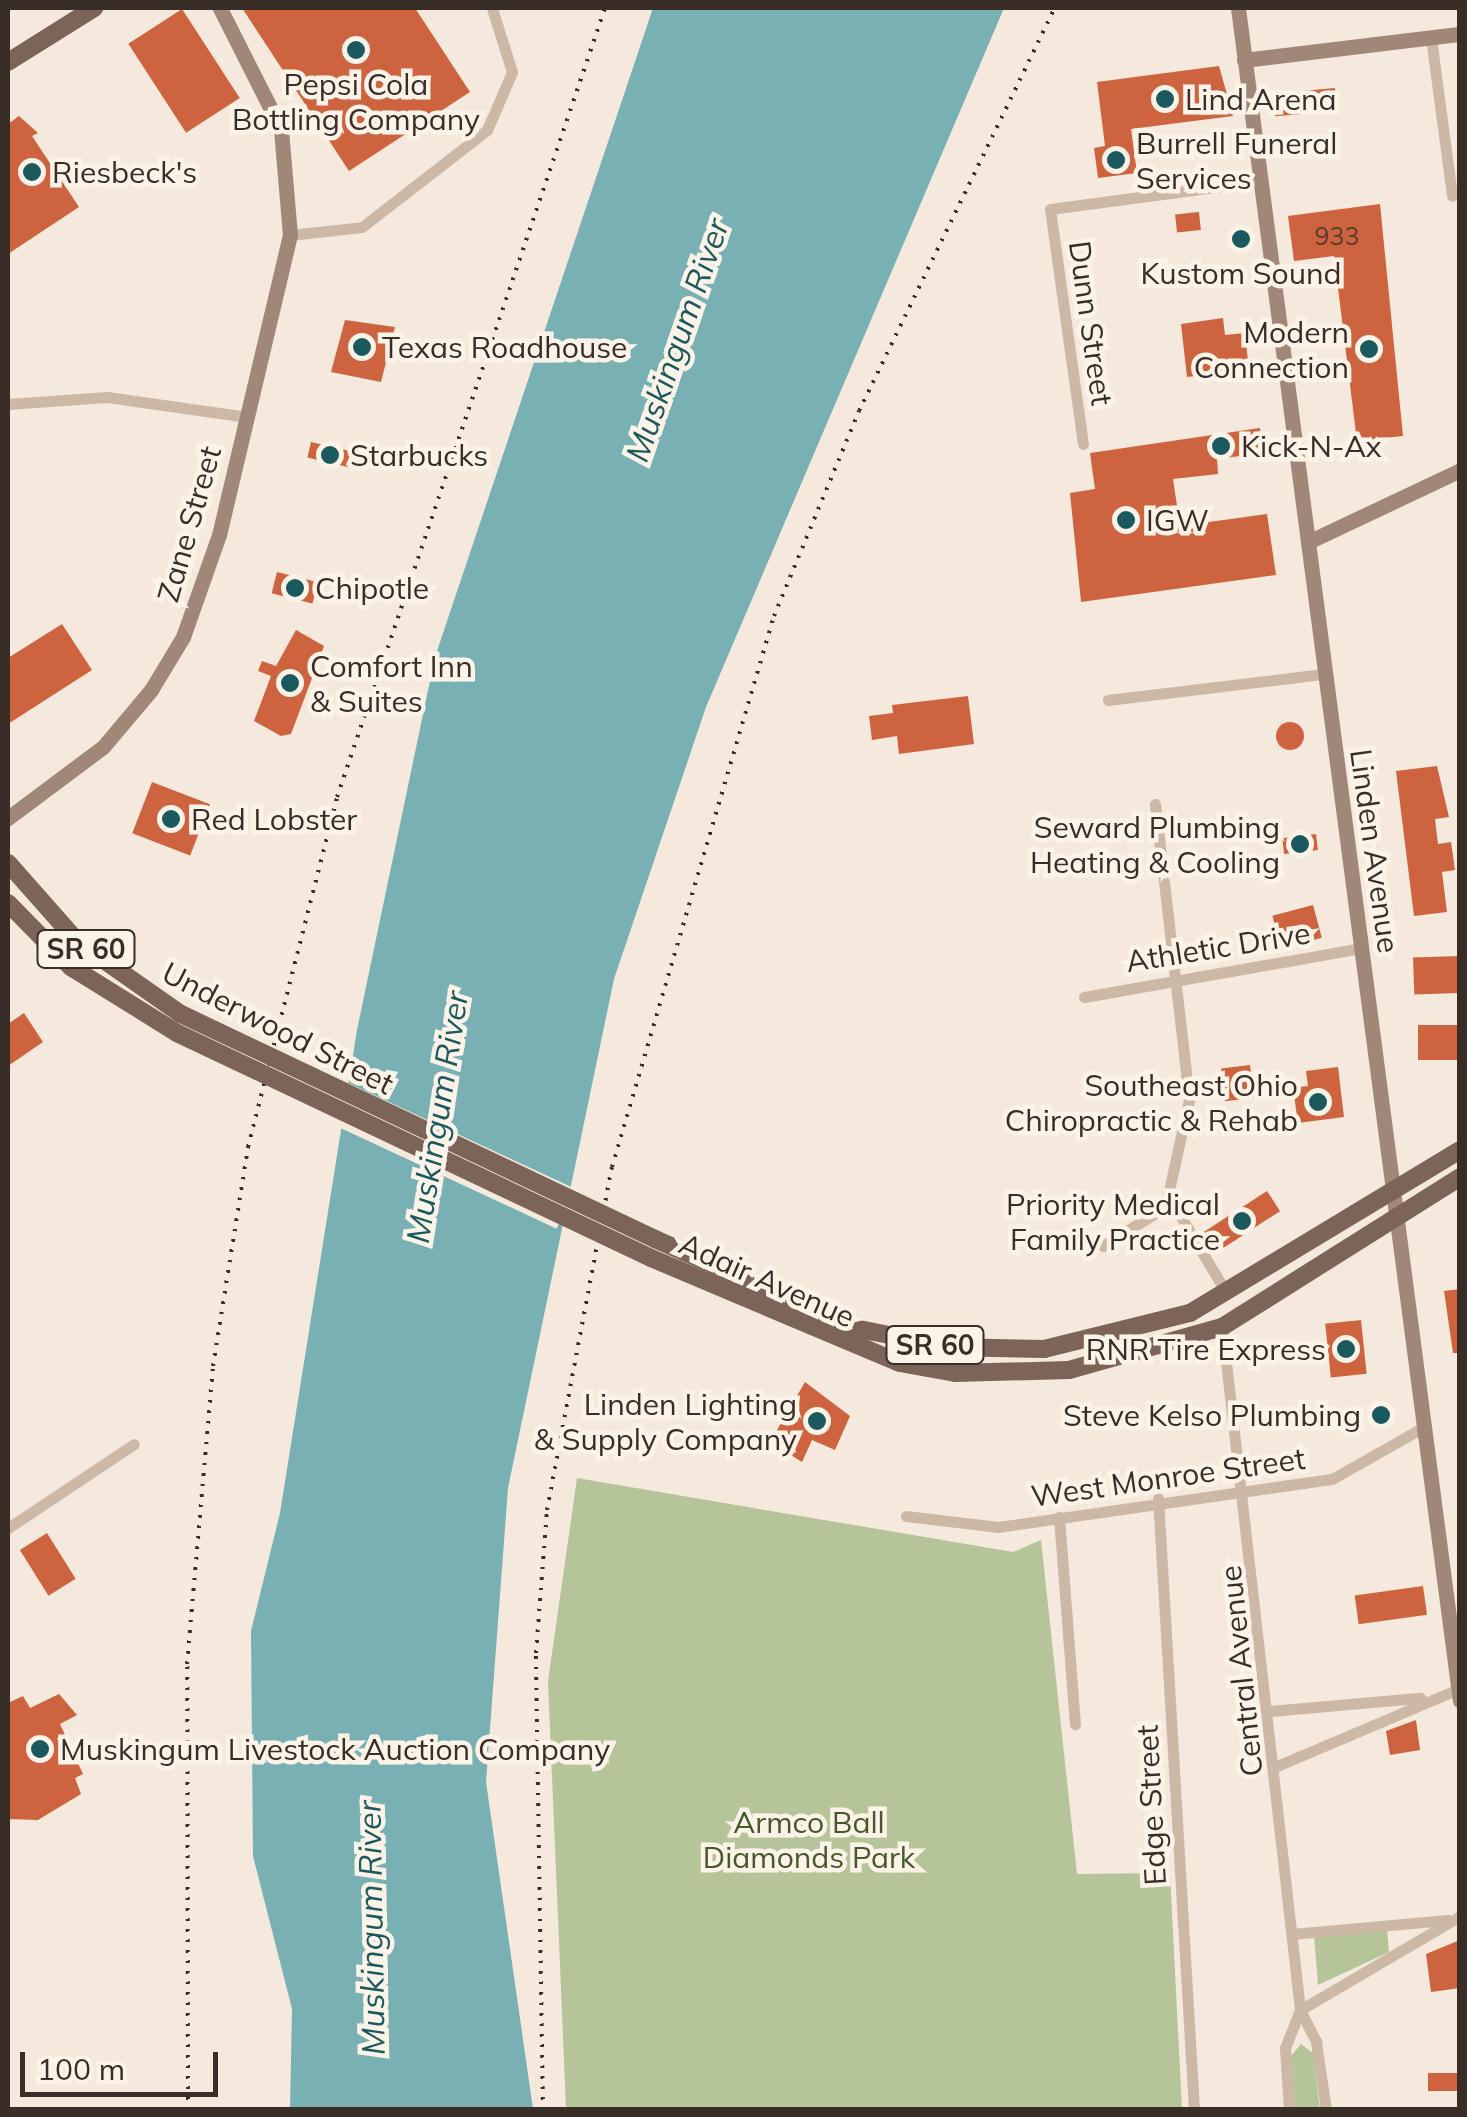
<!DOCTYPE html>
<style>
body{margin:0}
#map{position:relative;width:1467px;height:2117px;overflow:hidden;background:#f4e9dc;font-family:Mulish,sans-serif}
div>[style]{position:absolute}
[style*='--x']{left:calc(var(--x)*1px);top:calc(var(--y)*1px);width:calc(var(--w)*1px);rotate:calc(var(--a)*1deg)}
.green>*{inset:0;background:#b6c49a}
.water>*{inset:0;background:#78b0b3}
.pier>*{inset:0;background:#f4e9dc;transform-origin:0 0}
.building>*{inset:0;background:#ce633f;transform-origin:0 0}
.round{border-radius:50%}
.street>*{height:11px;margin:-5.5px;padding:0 5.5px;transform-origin:5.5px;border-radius:5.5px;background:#cdb8a6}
.secondary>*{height:15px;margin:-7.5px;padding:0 7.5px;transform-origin:7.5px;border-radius:7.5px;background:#a18778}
.primary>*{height:18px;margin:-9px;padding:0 9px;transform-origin:9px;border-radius:9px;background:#7c6458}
.rail>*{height:4px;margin-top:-2px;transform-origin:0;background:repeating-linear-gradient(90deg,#392d28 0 2.5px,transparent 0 10.5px)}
.primary-bridge>*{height:18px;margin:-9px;padding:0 9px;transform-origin:9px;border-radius:9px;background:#7c6458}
.dots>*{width:28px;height:28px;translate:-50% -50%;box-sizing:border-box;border:5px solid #fbf3e8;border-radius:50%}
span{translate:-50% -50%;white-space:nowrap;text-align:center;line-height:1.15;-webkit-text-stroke:9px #fbf3e8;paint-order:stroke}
.number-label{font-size:25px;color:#5e3a2e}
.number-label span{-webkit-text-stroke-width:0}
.shield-label span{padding:2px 8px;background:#fbf3e8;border:2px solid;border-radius:8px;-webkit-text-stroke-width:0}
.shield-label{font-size:28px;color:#392d28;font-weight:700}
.poi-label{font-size:30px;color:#392d28}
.left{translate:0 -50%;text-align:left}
.right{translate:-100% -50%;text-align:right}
.street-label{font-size:30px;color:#392d28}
.park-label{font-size:30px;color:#47592a}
.water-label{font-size:32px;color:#1a595d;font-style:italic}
.frame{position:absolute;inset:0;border:10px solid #392d28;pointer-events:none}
.scale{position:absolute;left:20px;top:2052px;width:198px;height:45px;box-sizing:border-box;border:5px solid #392d28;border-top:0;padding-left:12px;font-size:30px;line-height:35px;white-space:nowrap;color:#392d28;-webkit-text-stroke:8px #fbf3e8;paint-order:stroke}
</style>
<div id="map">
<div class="green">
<div style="clip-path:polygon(577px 1478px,1013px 1552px,1041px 1540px,1077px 1874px,1170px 1873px,1182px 2109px,566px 2109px,548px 1681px)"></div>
<div style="clip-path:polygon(1387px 1929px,1389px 1952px,1318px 1985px,1314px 1936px)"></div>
<div style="clip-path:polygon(1301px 2044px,1313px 2053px,1320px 2109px,1295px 2109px,1291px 2056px)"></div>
</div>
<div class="water">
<div style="clip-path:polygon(653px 8px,1004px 8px,706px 707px,614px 979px,508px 1488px,486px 1782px,533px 2109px,290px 2110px,292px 2009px,253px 1856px,251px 1631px,280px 1513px,357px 1030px,435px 657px)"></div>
</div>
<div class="pier">
<div style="left:344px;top:1081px;width:255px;height:44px;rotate:25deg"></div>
</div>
<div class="building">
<div style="clip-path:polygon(242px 8px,415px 8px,470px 92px,349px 171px)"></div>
<div style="left:182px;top:9px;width:106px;height:64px;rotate:57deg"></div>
<div style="clip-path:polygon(1219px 66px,1233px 116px,1131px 129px,1137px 173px,1098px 178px,1094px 148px,1105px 146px,1097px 82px)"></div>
<div style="left:1335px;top:88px;width:23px;height:62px;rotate:85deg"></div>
<div style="clip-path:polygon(19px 116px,38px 133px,32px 136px,79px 207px,8px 254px,8px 124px)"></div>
<div style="clip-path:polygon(1380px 204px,1403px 436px,1357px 441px,1334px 256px,1294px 261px,1288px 216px)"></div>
<div style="left:1199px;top:212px;width:18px;height:24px;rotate:84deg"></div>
<div style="clip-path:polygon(1223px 318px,1225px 335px,1245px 333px,1249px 370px,1187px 377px,1181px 324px)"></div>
<div style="clip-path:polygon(345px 320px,395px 327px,381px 382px,331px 372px)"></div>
<div style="clip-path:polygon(1260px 428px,1263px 453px,1217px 459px,1218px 474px,1173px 479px,1180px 526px,1267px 514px,1276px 575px,1081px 602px,1070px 493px,1095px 489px,1090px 453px)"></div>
<div style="left:311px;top:442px;width:43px;height:16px;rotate:13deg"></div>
<div style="left:277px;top:572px;width:42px;height:22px;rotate:14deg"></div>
<div style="clip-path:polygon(62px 624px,92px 670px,8px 724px,8px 658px)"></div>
<div style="clip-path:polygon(296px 630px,324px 646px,291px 734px,281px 736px,254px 721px,271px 676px,258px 671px,262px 661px,276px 666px)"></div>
<div style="clip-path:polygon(968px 696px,974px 744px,899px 754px,897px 736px,872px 740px,869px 716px,893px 713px,892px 705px)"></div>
<div class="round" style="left:1276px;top:722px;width:28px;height:28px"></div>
<div style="clip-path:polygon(1437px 766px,1449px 817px,1435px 819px,1438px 844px,1451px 842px,1455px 870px,1442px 872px,1447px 912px,1414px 916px,1396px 771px)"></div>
<div style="left:152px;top:782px;width:62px;height:55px;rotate:21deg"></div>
<div style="left:1316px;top:834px;width:16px;height:34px;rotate:83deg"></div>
<div style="left:1313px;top:905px;width:34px;height:42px;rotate:75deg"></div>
<div style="left:1459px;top:956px;width:37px;height:46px;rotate:88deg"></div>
<div style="clip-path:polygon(24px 1013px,43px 1042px,8px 1066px,8px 1024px)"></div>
<div style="left:1460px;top:1025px;width:35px;height:42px;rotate:90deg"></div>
<div style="left:1250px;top:1065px;width:33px;height:29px;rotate:83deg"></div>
<div style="clip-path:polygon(1338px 1067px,1344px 1117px,1298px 1123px,1293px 1088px,1308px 1086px,1306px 1071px)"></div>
<div style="left:1267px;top:1191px;width:24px;height:75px;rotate:57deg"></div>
<div style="clip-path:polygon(1460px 1289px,1460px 1353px,1453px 1353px,1444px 1291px)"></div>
<div style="left:1361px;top:1320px;width:54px;height:36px;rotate:84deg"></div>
<div style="clip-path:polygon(805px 1382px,850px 1416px,835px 1450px,812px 1440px,802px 1462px,770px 1442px)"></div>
<div class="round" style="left:1369px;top:1402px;width:24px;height:24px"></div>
<div style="left:47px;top:1533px;width:54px;height:32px;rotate:58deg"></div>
<div style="left:1423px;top:1586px;width:29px;height:69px;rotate:82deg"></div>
<div style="clip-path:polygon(59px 1694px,77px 1715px,60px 1724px,83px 1774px,75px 1778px,81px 1794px,38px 1820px,8px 1819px,8px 1703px,23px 1696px,30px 1708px)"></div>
<div style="clip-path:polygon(1416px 1720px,1420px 1750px,1390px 1755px,1386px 1731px)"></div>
<div style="clip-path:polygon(1460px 1940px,1460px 1988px,1431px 1992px,1426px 1954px)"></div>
<div style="left:1460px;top:2073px;width:18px;height:32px;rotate:90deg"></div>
</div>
<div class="street">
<div style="--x:1431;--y:38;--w:159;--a:82.4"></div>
<div style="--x:290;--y:235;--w:72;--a:-6.3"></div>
<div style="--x:362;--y:227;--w:158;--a:-37.8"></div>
<div style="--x:487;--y:130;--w:63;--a:-66.7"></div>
<div style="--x:512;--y:72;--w:67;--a:-107.4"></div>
<div style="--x:8;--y:404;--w:99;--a:-4"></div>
<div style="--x:107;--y:397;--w:142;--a:8.1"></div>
<div style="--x:1083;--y:444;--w:237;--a:-98"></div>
<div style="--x:1050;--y:209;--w:212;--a:-7.6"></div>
<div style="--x:1108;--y:700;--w:218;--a:-6.9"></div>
<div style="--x:1155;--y:804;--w:298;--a:83.4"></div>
<div style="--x:1189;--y:1100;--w:97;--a:102.5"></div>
<div style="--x:1168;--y:1195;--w:115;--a:59.2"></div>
<div style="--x:1084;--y:997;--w:281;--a:-10"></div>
<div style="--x:1103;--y:1246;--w:80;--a:-32.3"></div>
<div style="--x:1222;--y:1327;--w:687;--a:83.48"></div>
<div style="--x:1300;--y:2010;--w:36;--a:63"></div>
<div style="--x:1316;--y:2042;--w:69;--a:81.6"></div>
<div style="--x:1158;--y:1498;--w:613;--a:86.63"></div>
<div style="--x:906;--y:1516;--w:93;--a:6.8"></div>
<div style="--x:998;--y:1527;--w:337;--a:-8.2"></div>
<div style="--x:1332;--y:1479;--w:106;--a:-29.5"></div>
<div style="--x:1059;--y:1517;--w:208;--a:85.6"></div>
<div style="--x:8;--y:1528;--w:151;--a:-33.7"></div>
<div style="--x:1270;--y:1711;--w:151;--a:-5"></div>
<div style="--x:1277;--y:1766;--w:197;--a:-23"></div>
<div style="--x:1292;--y:1934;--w:156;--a:-5.2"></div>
<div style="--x:1289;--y:2110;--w:62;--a:-93.7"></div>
<div style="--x:1285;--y:2048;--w:41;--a:-68.5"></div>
<div style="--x:1300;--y:2010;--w:186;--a:-30.4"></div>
</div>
<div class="secondary">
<div style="--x:1238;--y:8;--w:1707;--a:82.53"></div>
<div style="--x:1244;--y:60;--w:218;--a:-6.9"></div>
<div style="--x:1308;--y:542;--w:168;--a:-25.3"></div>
<div style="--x:8;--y:818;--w:119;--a:-36.8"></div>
<div style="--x:103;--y:747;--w:75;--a:-49.9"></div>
<div style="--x:151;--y:690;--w:62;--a:-58.9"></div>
<div style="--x:183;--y:637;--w:108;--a:-70.6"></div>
<div style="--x:219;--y:535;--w:308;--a:-76.7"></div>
<div style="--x:290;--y:235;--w:106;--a:-94.9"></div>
<div style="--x:281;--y:129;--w:136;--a:-116.8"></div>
</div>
<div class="primary">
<div style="--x:8;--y:62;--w:102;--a:-32.1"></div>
<div style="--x:8;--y:863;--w:106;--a:48.5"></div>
<div style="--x:78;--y:942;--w:126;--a:35"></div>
<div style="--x:8;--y:903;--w:90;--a:45.5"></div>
<div style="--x:71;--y:967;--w:125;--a:31.9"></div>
<div style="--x:655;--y:1239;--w:218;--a:24.1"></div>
<div style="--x:854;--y:1328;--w:97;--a:11.3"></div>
<div style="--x:949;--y:1347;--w:95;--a:1.2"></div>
<div style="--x:1044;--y:1349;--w:150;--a:-13.9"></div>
<div style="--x:1190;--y:1313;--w:315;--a:-31.1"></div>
<div style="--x:651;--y:1258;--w:270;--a:22.9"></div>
<div style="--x:900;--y:1363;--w:56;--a:10.3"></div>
<div style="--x:955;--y:1373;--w:114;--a:-1.5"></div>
<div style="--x:1069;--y:1370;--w:159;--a:-15.7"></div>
<div style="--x:1222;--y:1327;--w:281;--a:-32.2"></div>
</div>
<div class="rail">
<div style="--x:188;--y:2110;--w:446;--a:-90.1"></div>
<div style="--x:187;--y:1664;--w:299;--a:-85"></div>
<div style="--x:213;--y:1366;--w:222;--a:-80.9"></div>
<div style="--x:248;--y:1147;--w:361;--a:-75.7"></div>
<div style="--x:337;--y:797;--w:833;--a:-71.24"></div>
<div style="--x:543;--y:2110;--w:457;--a:-90.9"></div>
<div style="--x:536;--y:1653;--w:143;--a:-85.6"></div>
<div style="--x:547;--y:1510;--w:349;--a:-79.3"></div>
<div style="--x:612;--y:1167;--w:574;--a:-73.62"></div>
<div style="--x:774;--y:616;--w:222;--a:-67.5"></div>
<div style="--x:859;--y:411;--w:448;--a:-64.1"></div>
</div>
<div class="primary-bridge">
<div style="--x:181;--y:1014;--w:525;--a:25.39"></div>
<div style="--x:177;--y:1033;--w:525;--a:25.39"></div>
</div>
<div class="dots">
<div style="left:356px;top:50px;background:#1a595d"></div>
<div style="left:1165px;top:99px;background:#1a595d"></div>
<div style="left:1116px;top:160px;background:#1a595d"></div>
<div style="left:32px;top:172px;background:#1a595d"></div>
<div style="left:1241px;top:239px;background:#1a595d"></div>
<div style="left:362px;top:347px;background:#1a595d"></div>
<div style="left:1369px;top:349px;background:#1a595d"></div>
<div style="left:1221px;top:446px;background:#1a595d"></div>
<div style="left:330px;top:455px;background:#1a595d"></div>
<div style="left:1126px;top:520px;background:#1a595d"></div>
<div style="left:295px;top:588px;background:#1a595d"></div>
<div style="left:290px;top:683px;background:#1a595d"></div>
<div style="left:171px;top:819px;background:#1a595d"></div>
<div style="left:1300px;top:844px;background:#1a595d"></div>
<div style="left:1318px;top:1102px;background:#1a595d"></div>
<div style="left:1242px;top:1221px;background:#1a595d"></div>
<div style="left:1346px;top:1349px;background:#1a595d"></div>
<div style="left:1381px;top:1415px;background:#1a595d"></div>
<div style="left:817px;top:1421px;background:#1a595d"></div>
<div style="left:40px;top:1749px;background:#1a595d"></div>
</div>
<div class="number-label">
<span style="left:1337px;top:236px">933</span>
</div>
<div class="shield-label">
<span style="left:86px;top:949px">SR 60</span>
<span style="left:935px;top:1345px">SR 60</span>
</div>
<div class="poi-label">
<span style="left:356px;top:101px">Pepsi Cola<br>Bottling Company</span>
<span class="left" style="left:1185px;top:99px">Lind Arena</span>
<span class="left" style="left:1136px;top:160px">Burrell Funeral<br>Services</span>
<span class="left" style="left:52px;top:172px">Riesbeck's</span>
<span style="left:1241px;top:273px">Kustom Sound</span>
<span class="right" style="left:1349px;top:349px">Modern<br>Connection</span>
<span class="left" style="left:382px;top:347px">Texas Roadhouse</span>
<span class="left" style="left:1241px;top:446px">Kick-N-Ax</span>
<span class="left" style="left:350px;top:455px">Starbucks</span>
<span class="left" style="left:1146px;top:520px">IGW</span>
<span class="left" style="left:315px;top:588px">Chipotle</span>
<span class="left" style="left:310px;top:683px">Comfort Inn<br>&amp; Suites</span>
<span class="left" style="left:191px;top:819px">Red Lobster</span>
<span class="right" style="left:1280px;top:844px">Seward Plumbing<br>Heating &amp; Cooling</span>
<span class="right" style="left:1298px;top:1102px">Southeast Ohio<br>Chiropractic &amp; Rehab</span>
<span class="right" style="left:1220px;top:1221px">Priority Medical<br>Family Practice</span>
<span class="right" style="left:1326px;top:1349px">RNR Tire Express</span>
<span class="right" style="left:797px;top:1421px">Linden Lighting<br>&amp; Supply Company</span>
<span class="right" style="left:1361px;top:1415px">Steve Kelso Plumbing</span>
<span class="left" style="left:60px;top:1749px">Muskingum Livestock Auction Company</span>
</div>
<div class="street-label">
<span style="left:1091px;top:323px;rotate:82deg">Dunn Street</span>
<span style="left:189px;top:524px;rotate:-74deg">Zane Street</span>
<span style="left:1375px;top:851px;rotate:82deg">Linden Avenue</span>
<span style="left:1218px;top:947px;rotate:-9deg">Athletic Drive</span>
<span style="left:278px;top:1028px;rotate:27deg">Underwood Street</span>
<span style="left:767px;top:1280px;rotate:24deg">Adair Avenue</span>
<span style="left:1168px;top:1477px;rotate:-8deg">West Monroe Street</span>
<span style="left:1241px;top:1671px;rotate:-96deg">Central Avenue</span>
<span style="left:1151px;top:1805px;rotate:-93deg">Edge Street</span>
</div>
<div class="park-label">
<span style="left:809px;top:1839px">Armco Ball<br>Diamonds Park</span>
</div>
<div class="water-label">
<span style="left:677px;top:340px;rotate:-71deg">Muskingum River</span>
<span style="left:437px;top:1117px;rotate:-81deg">Muskingum River</span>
<span style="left:371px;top:1928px;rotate:-91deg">Muskingum River</span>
</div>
<div class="frame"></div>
<div class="scale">100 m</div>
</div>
